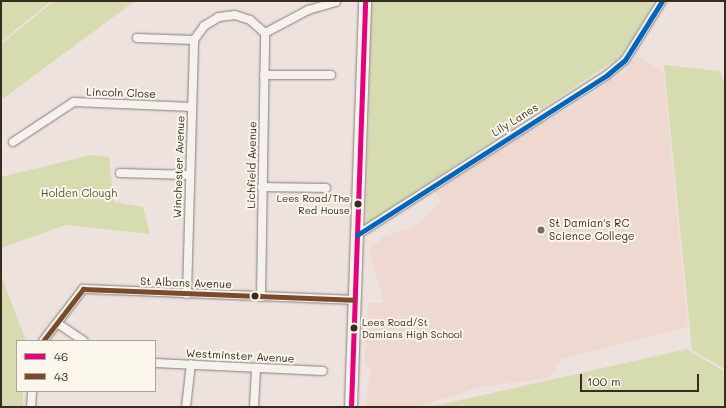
<!DOCTYPE html>
<style>
body{margin:0}
#map{position:relative;width:726px;height:408px;overflow:hidden;background:#ede2dd;font-family:Mali,sans-serif}
div>[style]{position:absolute}
[style*='--x']{left:calc(var(--x)*1px);top:calc(var(--y)*1px);width:calc(var(--w)*1px);rotate:calc(var(--a)*1deg)}
.built>*{inset:0;background:#eed8d0}
.green>*{inset:0;background:#d7dbb0}
.roads{filter:drop-shadow(0 0 1px #867e79) drop-shadow(0 0 1px #867e79)}
.minor>*{height:8px;margin:-4px;padding:0 4px;transform-origin:4px;border-radius:4px;background:#f5f2ee}
.secondary>*{height:12px;margin:-6px;padding:0 6px;transform-origin:6px;border-radius:6px;background:#f5f2ee}
.bus-1>*{height:5px;margin:-2.5px;padding:0 2.5px;transform-origin:2.5px;border-radius:2.5px;background:#e5007d}
.bus-2>*{height:5px;margin:-2.5px;padding:0 2.5px;transform-origin:2.5px;border-radius:2.5px;background:#7a4b2a}
.bus-3>*{height:5px;margin:-2.5px;padding:0 2.5px;transform-origin:2.5px;border-radius:2.5px;background:#0065bd}
.dots>*{width:11px;height:11px;translate:-50% -50%;box-sizing:border-box;border:2px solid #fbf7ec;border-radius:50%}
span{translate:-50% -50%;white-space:nowrap;text-align:center;line-height:1.15;-webkit-text-stroke:4px #fbf7ec;paint-order:stroke}
.bus-label{font-size:10px;color:#3b2a1e}
.right{translate:-100% -50%;text-align:right}
.left{translate:0 -50%;text-align:left}
.street-label{font-size:11px;color:#3b2a1e}
.park-label{font-size:11px;color:#5e5539}
.poi-label{font-size:11px;color:#3b2a1e}
.frame{position:absolute;inset:0;border:2px solid #3b2a1e;pointer-events:none}
.legend{position:absolute;left:16px;top:340px;width:140px;height:52px;box-sizing:border-box;background:#fbf7ec;border:1px solid #aea59a;margin:0;padding:5px 7px;list-style:none;font-size:12px;color:#3b2a1e}
.legend li{display:flex;align-items:center;gap:8px;height:20px}
.legend b{width:20px;border:1px solid #aea59a}
.scale{position:absolute;left:580px;top:374px;width:119px;height:18px;box-sizing:border-box;border:2px solid #3b2a1e;border-top:0;padding-left:5px;font-size:12px;line-height:14px;white-space:nowrap;color:#3b2a1e;-webkit-text-stroke:3px #fbf7ec;paint-order:stroke}
</style>
<div id="map">
<div class="built">
<div style="clip-path:polygon(637px 56px,663px 71px,688px 327px,561px 359px,549px 378px,479px 387px,417px 407px,365px 407px,371px 367px,365px 365px,368px 303px,384px 303px,369px 249px,385px 236px,413px 227px,422px 220px,441px 202px,433px 189px,490px 151px,571px 108px,625px 71px)"></div>
</div>
<div class="green">
<div style="clip-path:polygon(1px 1px,51px 1px,1px 42px)"></div>
<div style="clip-path:polygon(54px 1px,135px 1px,1px 100px,1px 44px)"></div>
<div style="clip-path:polygon(372px 1px,656px 1px,620px 57px,366px 224px)"></div>
<div style="clip-path:polygon(664px 65px,720px 71px,725px 86px,725px 369px,692px 350px)"></div>
<div style="clip-path:polygon(91px 155px,109px 157px,114px 202px,143px 207px,150px 234px,66px 225px,1px 248px,1px 177px)"></div>
<div style="clip-path:polygon(1px 275px,26px 341px,17px 341px,17px 391px,23px 391px,23px 407px,1px 407px)"></div>
<div style="clip-path:polygon(687px 349px,725px 372px,725px 407px,430px 407px)"></div>
</div>
<div class="roads">
<div class="minor">
<div style="--x:137;--y:38;--w:57;--a:2"></div>
<div style="--x:194;--y:40;--w:17;--a:-54"></div>
<div style="--x:204;--y:26;--w:17;--a:-31"></div>
<div style="--x:219;--y:17;--w:16;--a:-7"></div>
<div style="--x:235;--y:15;--w:16;--a:18"></div>
<div style="--x:250;--y:20;--w:20;--a:41"></div>
<div style="--x:265;--y:33;--w:49;--a:-28.1"></div>
<div style="--x:308;--y:10;--w:29;--a:-16"></div>
<div style="--x:264;--y:75;--w:67;--a:0"></div>
<div style="--x:13;--y:142;--w:73;--a:-33.3"></div>
<div style="--x:74;--y:102;--w:118;--a:2.4"></div>
<div style="--x:120;--y:173;--w:70;--a:1.6"></div>
<div style="--x:262;--y:187;--w:64;--a:0.9"></div>
<div style="--x:357;--y:235;--w:297;--a:-32.6"></div>
<div style="--x:607;--y:75;--w:23;--a:-40"></div>
<div style="--x:625;--y:60;--w:70;--a:-57.9"></div>
<div style="--x:187;--y:294;--w:254;--a:-88.4"></div>
<div style="--x:261;--y:297;--w:264;--a:-89.1"></div>
<div style="--x:57;--y:323;--w:32;--a:34"></div>
<div style="--x:43;--y:341;--w:66;--a:-52.4"></div>
<div style="--x:83;--y:289;--w:270;--a:2.3"></div>
<div style="--x:155;--y:363;--w:168;--a:2.7"></div>
<div style="--x:31;--y:407;--w:16;--a:-86"></div>
<div style="--x:186;--y:407;--w:43;--a:-83.4"></div>
<div style="--x:254;--y:407;--w:39;--a:-87"></div>
</div>
<div class="secondary">
<div style="--x:351;--y:407;--w:406;--a:-88"></div>
</div>
</div>
<div class="bus-1">
<div style="--x:351;--y:407;--w:406;--a:-88"></div>
</div>
<div class="bus-2">
<div style="--x:43;--y:341;--w:66;--a:-52.4"></div>
<div style="--x:83;--y:289;--w:270;--a:2.3"></div>
</div>
<div class="bus-3">
<div style="--x:357;--y:235;--w:297;--a:-32.6"></div>
<div style="--x:607;--y:75;--w:23;--a:-40"></div>
<div style="--x:625;--y:60;--w:70;--a:-57.9"></div>
</div>
<div class="dots">
<div style="left:358px;top:204px;background:#3b2a1e"></div>
<div style="left:541px;top:230px;background:#796a61"></div>
<div style="left:255px;top:296px;background:#3b2a1e"></div>
<div style="left:354px;top:328px;background:#3b2a1e"></div>
</div>
<div class="bus-label">
<span class="right" style="left:350px;top:204px">Lees Road/The<br>Red House</span>
<span class="left" style="left:362px;top:328px">Lees Road/St<br>Damians High School</span>
</div>
<div class="street-label">
<span style="left:121px;top:93px;rotate:2deg">Lincoln Close</span>
<span style="left:515px;top:120px;rotate:-32deg">Lily Lanes</span>
<span style="left:252px;top:165px;rotate:-89deg">Lichfield Avenue</span>
<span style="left:179px;top:167px;rotate:-88deg">Winchester Avenue</span>
<span style="left:186px;top:283px;rotate:2deg">St Albans Avenue</span>
<span style="left:240px;top:356px;rotate:3deg">Westminster Avenue</span>
</div>
<div class="park-label">
<span style="left:79px;top:193px">Holden Clough</span>
</div>
<div class="poi-label">
<span class="left" style="left:549px;top:230px">St Damian's RC<br>Science College</span>
</div>
<div class="frame"></div>
<ul class="legend">
<li><b style="height:5px;background:#e5007d"></b>46</li>
<li><b style="height:5px;background:#7a4b2a"></b>43</li>
</ul>
<div class="scale">100 m</div>
</div>
